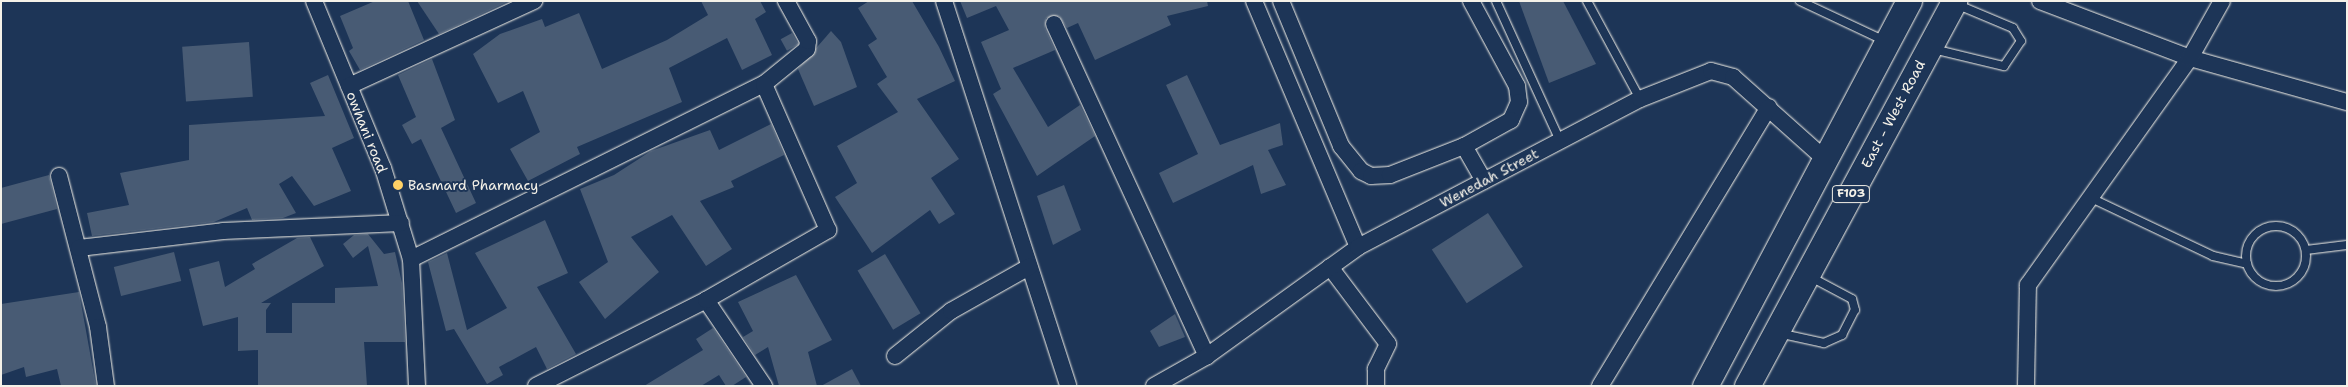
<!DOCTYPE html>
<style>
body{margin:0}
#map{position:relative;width:2348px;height:387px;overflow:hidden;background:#1d3557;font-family:"Shantell Sans",sans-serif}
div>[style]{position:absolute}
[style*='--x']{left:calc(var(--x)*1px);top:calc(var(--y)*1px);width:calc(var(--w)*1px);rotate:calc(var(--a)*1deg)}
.building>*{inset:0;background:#485b74;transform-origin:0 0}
.roads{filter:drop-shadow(0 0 1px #f4f1e8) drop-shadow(0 0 1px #f4f1e8)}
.lane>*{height:8px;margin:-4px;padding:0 4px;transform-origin:4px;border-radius:4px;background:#1d3557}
.lane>.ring{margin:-4px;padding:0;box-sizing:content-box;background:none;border:8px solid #1d3557;border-radius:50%}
.street>*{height:16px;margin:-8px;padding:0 8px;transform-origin:8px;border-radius:8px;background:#1d3557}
.primary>*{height:25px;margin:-12.5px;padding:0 12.5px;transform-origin:12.5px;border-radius:12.5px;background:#1d3557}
.dots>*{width:14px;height:14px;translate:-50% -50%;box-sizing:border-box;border:2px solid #1d3557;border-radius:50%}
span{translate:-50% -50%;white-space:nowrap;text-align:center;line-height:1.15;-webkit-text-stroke:4px #1d3557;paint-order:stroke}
.shield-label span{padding:1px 4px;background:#1d3557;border:1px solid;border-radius:4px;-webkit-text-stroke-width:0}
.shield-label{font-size:12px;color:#f4f1e8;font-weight:700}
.street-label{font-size:14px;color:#f4f1e8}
.poi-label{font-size:14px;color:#f4f1e8}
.left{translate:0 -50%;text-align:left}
.frame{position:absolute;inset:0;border:2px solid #f4f1e8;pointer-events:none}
</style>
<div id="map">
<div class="building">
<div style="clip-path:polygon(375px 1px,408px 1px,424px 40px,360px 70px,349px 51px,353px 48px,340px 16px)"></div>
<div style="clip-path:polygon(417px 1px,509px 1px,439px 34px)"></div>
<div style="clip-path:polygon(701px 1px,760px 1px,766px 12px,755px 19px,772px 55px,742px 70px,727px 38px,669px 68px,682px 102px,577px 147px,580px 154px,528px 181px,510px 149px,540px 132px,523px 91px,498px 103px,473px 54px,500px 34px,542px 19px,545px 27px,579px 13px,602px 69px,667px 40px,708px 15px)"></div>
<div style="clip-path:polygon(869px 1px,912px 1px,939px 47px,955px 81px,917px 99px,959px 159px,931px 178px,955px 214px,939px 224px,930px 210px,872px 253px,835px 197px,857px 183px,837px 146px,898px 112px,877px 84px,887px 77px,868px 45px,877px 39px,858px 8px)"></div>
<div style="clip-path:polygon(960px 1px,1207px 1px,1208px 6px,1167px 16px,1171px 25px,1095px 60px,1078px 23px,1067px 28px,1059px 16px,1046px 18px,1045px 28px,1055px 50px,1013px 68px,1048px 127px,1080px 105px,1095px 136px,1037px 176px,993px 94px,1001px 89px,981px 42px,1009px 30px,996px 6px,967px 18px)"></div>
<div style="clip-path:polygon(1519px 1px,1563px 1px,1596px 64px,1549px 83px)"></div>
<div style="clip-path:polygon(831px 31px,841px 42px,857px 87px,814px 106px,798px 69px)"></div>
<div style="left:792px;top:33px;width:13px;height:13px;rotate:61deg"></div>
<div style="left:249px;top:42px;width:55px;height:67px;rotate:86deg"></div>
<div style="clip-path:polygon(432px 59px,455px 120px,441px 128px,476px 203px,456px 213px,421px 139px,412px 144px,402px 125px,416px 117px,398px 75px)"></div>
<div style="clip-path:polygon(328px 75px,354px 138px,332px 148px,351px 191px,314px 206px,292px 176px,279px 184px,296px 213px,283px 218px,252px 220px,247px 208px,214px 222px,92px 236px,87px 213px,129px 205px,120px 173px,189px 160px,189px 125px,325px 116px,310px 83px)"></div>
<div style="clip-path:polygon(1187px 75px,1220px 145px,1280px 123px,1283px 145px,1268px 150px,1286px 185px,1261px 194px,1253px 165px,1173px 203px,1159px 173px,1198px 154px,1166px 85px)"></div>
<div style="clip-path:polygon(771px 124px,784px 155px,731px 181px,734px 187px,700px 201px,732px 249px,706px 266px,672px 215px,631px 237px,659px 272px,605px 319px,579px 282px,608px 262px,580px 189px,614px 175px,651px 151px,710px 130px,719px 150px)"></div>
<div style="clip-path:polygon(49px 175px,57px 209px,1px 224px,1px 188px)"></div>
<div style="clip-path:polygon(1064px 185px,1081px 230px,1053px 245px,1037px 196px)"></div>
<div style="left:1488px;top:213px;width:64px;height:67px;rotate:57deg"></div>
<div style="clip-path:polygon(545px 220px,568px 273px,537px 287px,576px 354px,547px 369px,536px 347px,499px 367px,503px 375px,487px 384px,454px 329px,446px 331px,428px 262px,447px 253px,467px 330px,507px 308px,475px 253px)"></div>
<div style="clip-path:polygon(368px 234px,384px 254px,395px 252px,402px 283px,405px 342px,364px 342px,367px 386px,258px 386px,258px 350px,238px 351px,238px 317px,203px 326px,189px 269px,219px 261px,225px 287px,255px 269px,252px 264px,297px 238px,310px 237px,324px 266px,261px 303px,271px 303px,266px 310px,266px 333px,292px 333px,292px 303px,335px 303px,335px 288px,378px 286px,368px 246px,353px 258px,343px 244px,354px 235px)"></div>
<div style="left:174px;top:252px;width:30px;height:62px;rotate:76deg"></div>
<div style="left:885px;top:254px;width:69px;height:32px;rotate:59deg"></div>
<div style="clip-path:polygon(796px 275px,832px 340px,808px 352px,817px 386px,779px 386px,768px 347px,755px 355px,743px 337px,753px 331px,738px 302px)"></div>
<div style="clip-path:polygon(79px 292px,96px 386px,61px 386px,57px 369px,26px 377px,24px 367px,1px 375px,1px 304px)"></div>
<div style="clip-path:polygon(1175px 314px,1185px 337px,1159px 347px,1150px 331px)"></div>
<div style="clip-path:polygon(713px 328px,746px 377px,732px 386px,726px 386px,719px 375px,701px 386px,644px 386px,703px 350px,696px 339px)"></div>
<div style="clip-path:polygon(852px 369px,861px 386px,821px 386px)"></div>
</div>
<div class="roads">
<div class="lane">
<div style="--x:1496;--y:1;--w:154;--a:65.4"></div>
<div style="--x:1587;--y:1;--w:111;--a:61.6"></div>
<div style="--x:1800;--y:1;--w:92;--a:25.2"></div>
<div style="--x:1933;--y:49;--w:73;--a:13.5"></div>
<div style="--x:2004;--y:66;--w:30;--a:-56"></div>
<div style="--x:2021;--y:41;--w:15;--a:-122"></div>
<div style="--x:2013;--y:28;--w:62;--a:-157.2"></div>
<div style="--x:2091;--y:198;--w:135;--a:25.4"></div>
<div style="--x:2213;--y:256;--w:35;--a:13"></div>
<div class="ring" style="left:2246px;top:226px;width:52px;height:52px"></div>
<div style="--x:2306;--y:250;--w:41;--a:-7"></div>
<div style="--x:1778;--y:333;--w:47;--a:12.3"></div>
<div style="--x:1824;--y:343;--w:20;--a:-24"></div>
<div style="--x:1842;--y:335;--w:28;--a:-63"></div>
<div style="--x:1855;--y:310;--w:11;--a:-105"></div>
<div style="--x:1852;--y:299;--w:49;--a:-151.9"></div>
</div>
<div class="street">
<div style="--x:314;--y:1;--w:181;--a:67.6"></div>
<div style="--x:383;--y:168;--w:95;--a:72.9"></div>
<div style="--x:411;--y:259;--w:127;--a:87.3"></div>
<div style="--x:944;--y:1;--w:404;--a:72.1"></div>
<div style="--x:1254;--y:1;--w:267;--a:67.1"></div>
<div style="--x:1281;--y:1;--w:157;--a:67.5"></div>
<div style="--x:1341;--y:146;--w:32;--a:51"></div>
<div style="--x:1361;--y:171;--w:11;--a:27"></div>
<div style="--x:1371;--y:176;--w:19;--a:-3"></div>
<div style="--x:1390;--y:175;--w:79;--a:-21.4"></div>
<div style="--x:1471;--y:1;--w:97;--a:61.6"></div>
<div style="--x:1517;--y:86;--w:16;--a:83"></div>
<div style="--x:1519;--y:102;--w:20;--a:114"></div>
<div style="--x:1511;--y:120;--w:54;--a:151"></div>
<div style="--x:1464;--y:146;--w:40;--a:60.3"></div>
<div style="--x:2040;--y:1;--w:160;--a:20.8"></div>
<div style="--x:2190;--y:58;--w:163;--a:15.7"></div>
<div style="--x:1054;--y:24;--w:366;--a:65.3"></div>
<div style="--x:349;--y:86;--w:204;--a:-24.7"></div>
<div style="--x:59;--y:176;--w:156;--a:75.5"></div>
<div style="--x:98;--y:327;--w:60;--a:82.3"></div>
<div style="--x:79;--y:248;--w:145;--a:-6.7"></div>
<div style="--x:223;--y:231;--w:178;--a:-2.6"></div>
<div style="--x:411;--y:259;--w:394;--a:-26.4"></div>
<div style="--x:764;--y:84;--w:55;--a:-39.1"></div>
<div style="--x:807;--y:49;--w:8;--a:-83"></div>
<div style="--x:808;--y:41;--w:46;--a:-118.8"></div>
<div style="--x:1330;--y:267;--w:96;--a:53"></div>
<div style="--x:1388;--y:344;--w:28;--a:116"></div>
<div style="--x:1376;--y:369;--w:17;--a:90"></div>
<div style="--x:706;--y:300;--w:104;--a:56"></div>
<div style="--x:895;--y:356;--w:72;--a:-38.8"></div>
<div style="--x:951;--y:311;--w:90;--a:-29.4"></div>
<div style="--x:536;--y:386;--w:191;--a:-26.8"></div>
<div style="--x:706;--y:300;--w:141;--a:-29.8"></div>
<div style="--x:828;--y:230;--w:159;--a:-113.7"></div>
<div style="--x:1154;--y:386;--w:61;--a:-29.5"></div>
<div style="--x:1207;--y:356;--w:186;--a:-35.8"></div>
<div style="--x:1358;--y:247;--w:318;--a:-27.7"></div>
<div style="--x:1640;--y:99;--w:76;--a:-21.5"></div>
<div style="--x:1711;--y:71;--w:23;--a:15"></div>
<div style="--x:1733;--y:77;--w:125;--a:41.7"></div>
<div style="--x:1600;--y:386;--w:326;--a:-58.8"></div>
<div style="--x:2026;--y:386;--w:101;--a:-88.9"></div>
<div style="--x:2028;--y:285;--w:279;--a:-54.5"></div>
<div style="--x:2190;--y:58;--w:65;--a:-60.7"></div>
</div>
<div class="primary">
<div style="--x:1705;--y:386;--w:436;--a:-62.1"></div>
<div style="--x:1747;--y:386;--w:437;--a:-61.7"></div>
</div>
</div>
<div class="dots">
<div style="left:398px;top:185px;background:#ffd166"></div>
</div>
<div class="shield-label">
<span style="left:1851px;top:194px">F103</span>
</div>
<div class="street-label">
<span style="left:1893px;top:114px;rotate:-62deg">East - West Road</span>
<span style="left:367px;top:132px;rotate:68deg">owhani road</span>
<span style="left:1489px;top:178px;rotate:-28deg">Wenedah Street</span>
</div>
<div class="poi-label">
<span class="left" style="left:408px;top:185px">Basmard Pharmacy</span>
</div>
<div class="frame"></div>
</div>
